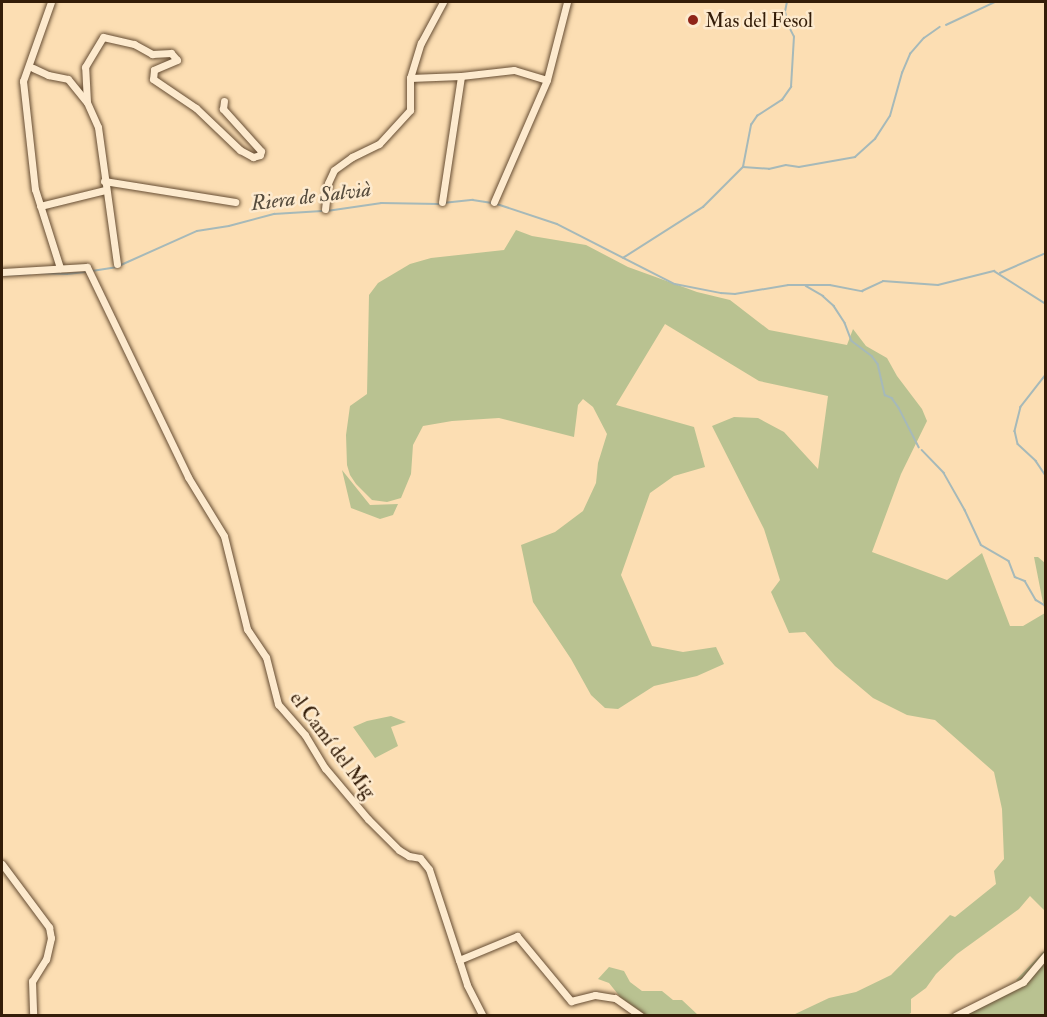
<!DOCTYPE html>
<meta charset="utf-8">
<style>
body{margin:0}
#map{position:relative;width:1047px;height:1017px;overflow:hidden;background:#fcdeb3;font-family:"IM FELL Double Pica",serif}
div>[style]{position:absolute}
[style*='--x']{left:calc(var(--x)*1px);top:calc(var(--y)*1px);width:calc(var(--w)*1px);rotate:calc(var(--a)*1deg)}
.green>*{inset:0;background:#b9c291}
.stream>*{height:1.5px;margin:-0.75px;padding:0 0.75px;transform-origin:0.75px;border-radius:0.75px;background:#a6b9b9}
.roads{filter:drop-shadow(0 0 2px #664d33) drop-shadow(0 0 2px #664d33)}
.street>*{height:7px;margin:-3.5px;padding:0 3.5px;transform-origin:3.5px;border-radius:3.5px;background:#fdeace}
.dots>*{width:16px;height:16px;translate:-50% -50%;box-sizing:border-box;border:3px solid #fdeace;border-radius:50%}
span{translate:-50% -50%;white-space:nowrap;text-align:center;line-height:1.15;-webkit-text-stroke:5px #fdeace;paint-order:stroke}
.poi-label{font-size:20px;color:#341d08}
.left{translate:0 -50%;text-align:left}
.street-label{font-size:20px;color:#341d08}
.water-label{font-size:21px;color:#564c3d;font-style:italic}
.frame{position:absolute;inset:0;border:3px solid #341d08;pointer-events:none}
</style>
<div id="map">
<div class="green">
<div style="clip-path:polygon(516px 230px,532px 236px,586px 245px,628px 267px,697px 292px,730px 300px,769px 330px,847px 345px,853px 329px,866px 346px,887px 358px,897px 376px,922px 409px,927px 421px,901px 474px,872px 552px,947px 580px,982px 553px,1010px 626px,1023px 626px,1045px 613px,1034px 557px,1038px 557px,1045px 563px,1045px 911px,1030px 896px,1019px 909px,957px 954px,936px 974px,926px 988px,911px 999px,911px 1013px,906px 1016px,793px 1015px,829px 998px,856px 992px,891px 975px,950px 915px,955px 917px,996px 884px,994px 871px,1004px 859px,1002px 809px,994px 772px,935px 720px,907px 715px,873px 698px,835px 666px,805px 632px,789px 633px,771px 592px,780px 580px,764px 529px,712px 426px,734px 417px,758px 418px,784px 432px,818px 469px,828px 396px,759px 381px,665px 324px,616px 405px,694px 427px,705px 467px,674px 476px,650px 493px,621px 575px,652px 646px,683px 652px,716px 647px,724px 664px,697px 676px,654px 686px,618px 709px,605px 708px,591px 695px,571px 659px,533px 602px,521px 545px,555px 532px,583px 511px,596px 483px,598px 463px,607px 434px,593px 407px,583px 399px,578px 405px,574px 437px,499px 418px,452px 421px,423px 426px,413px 445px,411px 474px,401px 498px,387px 502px,372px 500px,356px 484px,350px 475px,347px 465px,346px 435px,350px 406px,367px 394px,369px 295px,378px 283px,410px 264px,431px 258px,504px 250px)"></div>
<div style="clip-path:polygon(342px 470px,370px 505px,398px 504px,393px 515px,380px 519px,351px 508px)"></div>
<div style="clip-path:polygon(391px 716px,406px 722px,391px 727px,398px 746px,375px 758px,353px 727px,367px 721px)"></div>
<div style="clip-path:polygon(1045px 950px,1045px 1015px,953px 1016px,1018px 981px,1016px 980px)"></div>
<div style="clip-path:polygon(609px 967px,624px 971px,630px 982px,642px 991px,662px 991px,673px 1000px,682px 1000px,698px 1015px,646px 1015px,621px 998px,609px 983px,598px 979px)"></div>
</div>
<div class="stream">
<div style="--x:946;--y:25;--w:54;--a:-25.1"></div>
<div style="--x:743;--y:167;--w:26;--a:4"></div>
<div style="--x:769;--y:169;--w:17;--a:-13"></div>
<div style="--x:786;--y:165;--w:13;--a:9"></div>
<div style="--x:799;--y:167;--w:57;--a:-10.1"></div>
<div style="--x:855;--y:157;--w:27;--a:-42"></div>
<div style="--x:875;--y:139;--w:27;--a:-57"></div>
<div style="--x:890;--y:116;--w:45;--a:-74.4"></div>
<div style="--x:902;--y:73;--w:21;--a:-67"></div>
<div style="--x:910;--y:54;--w:21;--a:-49"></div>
<div style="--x:924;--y:38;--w:19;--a:-35"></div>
<div style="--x:443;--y:203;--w:30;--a:-6"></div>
<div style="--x:473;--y:200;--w:19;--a:9"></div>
<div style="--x:497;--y:204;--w:63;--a:18.4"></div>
<div style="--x:557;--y:224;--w:132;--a:27"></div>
<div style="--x:675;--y:284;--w:47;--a:11.1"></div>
<div style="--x:721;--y:293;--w:14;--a:4"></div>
<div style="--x:735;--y:294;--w:54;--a:-9.6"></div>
<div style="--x:788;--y:285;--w:42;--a:0"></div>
<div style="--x:830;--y:285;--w:33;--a:11"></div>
<div style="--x:862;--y:291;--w:23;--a:-25"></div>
<div style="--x:883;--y:281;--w:55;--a:4.2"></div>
<div style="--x:938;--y:285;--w:58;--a:-14"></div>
<div style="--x:994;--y:271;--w:62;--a:32.4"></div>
<div style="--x:327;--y:211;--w:55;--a:-8.4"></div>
<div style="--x:381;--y:203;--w:58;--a:1"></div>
<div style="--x:623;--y:258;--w:95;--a:-32.5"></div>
<div style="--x:703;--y:207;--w:57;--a:-45"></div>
<div style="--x:743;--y:167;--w:43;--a:-79.2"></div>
<div style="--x:751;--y:125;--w:11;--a:-56"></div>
<div style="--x:757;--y:116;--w:30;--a:-33"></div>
<div style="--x:782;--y:100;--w:16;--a:-55"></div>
<div style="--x:791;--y:87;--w:50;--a:-86.6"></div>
<div style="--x:794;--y:37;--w:13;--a:-117"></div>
<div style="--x:788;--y:25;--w:13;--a:-103"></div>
<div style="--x:785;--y:12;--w:10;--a:-79"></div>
<div style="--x:121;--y:265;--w:83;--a:-24.1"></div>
<div style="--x:197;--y:231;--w:32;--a:-9"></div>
<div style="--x:229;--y:226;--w:47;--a:-14.9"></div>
<div style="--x:274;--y:214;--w:48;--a:-3.6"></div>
<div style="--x:92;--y:271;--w:24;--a:-9"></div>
<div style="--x:38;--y:273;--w:29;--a:2"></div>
<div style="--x:67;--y:274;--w:20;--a:-6"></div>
<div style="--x:1000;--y:273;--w:50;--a:-23.5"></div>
<div style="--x:5;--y:275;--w:25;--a:-2"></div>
<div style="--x:806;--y:286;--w:20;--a:30"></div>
<div style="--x:823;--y:296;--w:15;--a:42"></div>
<div style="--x:834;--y:306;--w:20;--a:57"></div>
<div style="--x:845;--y:323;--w:19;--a:69"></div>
<div style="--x:852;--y:341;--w:25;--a:37"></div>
<div style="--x:872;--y:356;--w:10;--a:53"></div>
<div style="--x:878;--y:364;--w:32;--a:77"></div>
<div style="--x:885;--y:395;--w:8;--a:23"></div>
<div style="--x:892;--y:398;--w:12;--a:55"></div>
<div style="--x:899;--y:408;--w:44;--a:62.9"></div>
<div style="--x:1046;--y:375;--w:41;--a:128"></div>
<div style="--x:1021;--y:407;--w:25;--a:104"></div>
<div style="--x:1015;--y:431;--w:13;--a:77"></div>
<div style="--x:1018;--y:444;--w:25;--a:43"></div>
<div style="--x:1036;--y:461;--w:18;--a:56"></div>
<div style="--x:922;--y:450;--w:32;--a:46"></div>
<div style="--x:944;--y:473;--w:43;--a:60.4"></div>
<div style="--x:965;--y:510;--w:38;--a:65"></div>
<div style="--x:981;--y:545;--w:32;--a:30"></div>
<div style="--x:1009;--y:561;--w:17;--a:69"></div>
<div style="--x:1015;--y:577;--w:11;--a:22"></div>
<div style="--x:1025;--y:581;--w:22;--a:60"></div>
<div style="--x:1036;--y:600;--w:12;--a:31"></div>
</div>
<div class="roads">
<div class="street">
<div style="--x:51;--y:2;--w:84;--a:109.5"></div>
<div style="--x:23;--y:81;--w:109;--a:83.7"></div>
<div style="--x:35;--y:189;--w:83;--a:72.4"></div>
<div style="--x:33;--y:68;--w:17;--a:25"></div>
<div style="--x:48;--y:75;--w:20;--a:11"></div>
<div style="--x:68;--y:79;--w:28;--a:51"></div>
<div style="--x:410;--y:78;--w:51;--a:-2.2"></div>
<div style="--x:547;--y:80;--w:81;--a:-75.6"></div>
<div style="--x:104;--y:181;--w:133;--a:9.1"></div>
<div style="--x:442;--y:202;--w:127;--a:-81.4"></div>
<div style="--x:461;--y:76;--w:53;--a:-6.5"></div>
<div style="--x:514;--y:70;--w:34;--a:17"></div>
<div style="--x:547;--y:80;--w:133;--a:113.5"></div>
<div style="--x:40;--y:206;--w:67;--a:-13.8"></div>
<div style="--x:325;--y:209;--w:26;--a:-83"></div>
<div style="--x:328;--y:183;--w:14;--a:-65"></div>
<div style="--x:334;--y:170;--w:22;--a:-36"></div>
<div style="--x:352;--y:157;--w:30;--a:-26"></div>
<div style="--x:379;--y:144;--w:46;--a:-47.6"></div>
<div style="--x:410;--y:110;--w:32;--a:-90"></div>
<div style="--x:410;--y:78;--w:37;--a:-73"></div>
<div style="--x:421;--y:43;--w:47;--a:-61.8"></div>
<div style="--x:117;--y:264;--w:138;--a:-97.9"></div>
<div style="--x:98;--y:127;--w:27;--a:-114"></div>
<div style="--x:87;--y:102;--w:35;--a:-93"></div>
<div style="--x:85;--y:67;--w:35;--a:-59"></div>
<div style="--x:103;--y:37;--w:32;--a:13"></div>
<div style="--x:134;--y:44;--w:21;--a:29"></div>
<div style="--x:152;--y:54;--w:19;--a:-3"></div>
<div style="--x:171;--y:53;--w:9;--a:49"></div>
<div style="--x:177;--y:60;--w:25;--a:157"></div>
<div style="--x:154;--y:70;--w:9;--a:96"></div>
<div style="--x:153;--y:79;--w:52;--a:34"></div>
<div style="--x:196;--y:108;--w:61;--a:43.7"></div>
<div style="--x:240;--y:150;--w:15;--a:28"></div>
<div style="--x:253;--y:157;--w:7;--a:-16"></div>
<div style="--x:260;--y:155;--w:4;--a:-76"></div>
<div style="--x:261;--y:151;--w:57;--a:-132.1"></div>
<div style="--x:223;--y:109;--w:8;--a:-83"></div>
<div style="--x:2;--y:272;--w:85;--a:-3.4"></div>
<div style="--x:87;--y:267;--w:233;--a:64.3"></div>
<div style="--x:188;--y:477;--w:69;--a:58.6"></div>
<div style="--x:224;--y:536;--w:96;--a:76.1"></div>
<div style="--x:247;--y:629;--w:34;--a:56"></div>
<div style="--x:266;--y:657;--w:49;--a:75.7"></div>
<div style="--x:278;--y:704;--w:41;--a:48.9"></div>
<div style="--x:305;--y:735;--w:39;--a:59"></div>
<div style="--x:325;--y:768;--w:67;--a:49.9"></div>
<div style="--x:368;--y:819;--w:44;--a:45"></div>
<div style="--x:399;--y:850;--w:12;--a:31"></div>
<div style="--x:409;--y:856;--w:11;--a:10"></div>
<div style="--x:420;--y:858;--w:14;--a:51"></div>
<div style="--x:429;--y:869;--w:96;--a:71.8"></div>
<div style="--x:459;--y:960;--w:63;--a:-22.5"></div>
<div style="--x:517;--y:936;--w:85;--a:50.3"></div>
<div style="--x:571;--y:1001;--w:25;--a:-14"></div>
<div style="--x:595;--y:995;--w:20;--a:9"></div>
<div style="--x:615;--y:998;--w:32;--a:35"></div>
<div style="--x:2;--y:864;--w:79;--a:53.3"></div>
<div style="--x:49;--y:927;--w:11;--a:80"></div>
<div style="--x:51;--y:938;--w:22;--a:103"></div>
<div style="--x:46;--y:959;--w:26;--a:122"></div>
<div style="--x:32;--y:981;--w:35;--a:88"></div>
<div style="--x:459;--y:960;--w:26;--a:72"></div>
<div style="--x:467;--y:985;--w:35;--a:63"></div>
<div style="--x:955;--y:1016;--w:76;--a:-26.6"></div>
<div style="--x:1023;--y:982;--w:35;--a:-50"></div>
</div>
</div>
<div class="dots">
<div style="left:693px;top:20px;background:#8f2418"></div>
</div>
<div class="poi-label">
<span class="left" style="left:705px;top:20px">Mas del Fesol</span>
</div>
<div class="street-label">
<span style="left:333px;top:745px;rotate:53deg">el Camí del Mig</span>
</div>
<div class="water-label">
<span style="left:311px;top:197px;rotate:-7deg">Riera de Salvià</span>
</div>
<div class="frame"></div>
</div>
